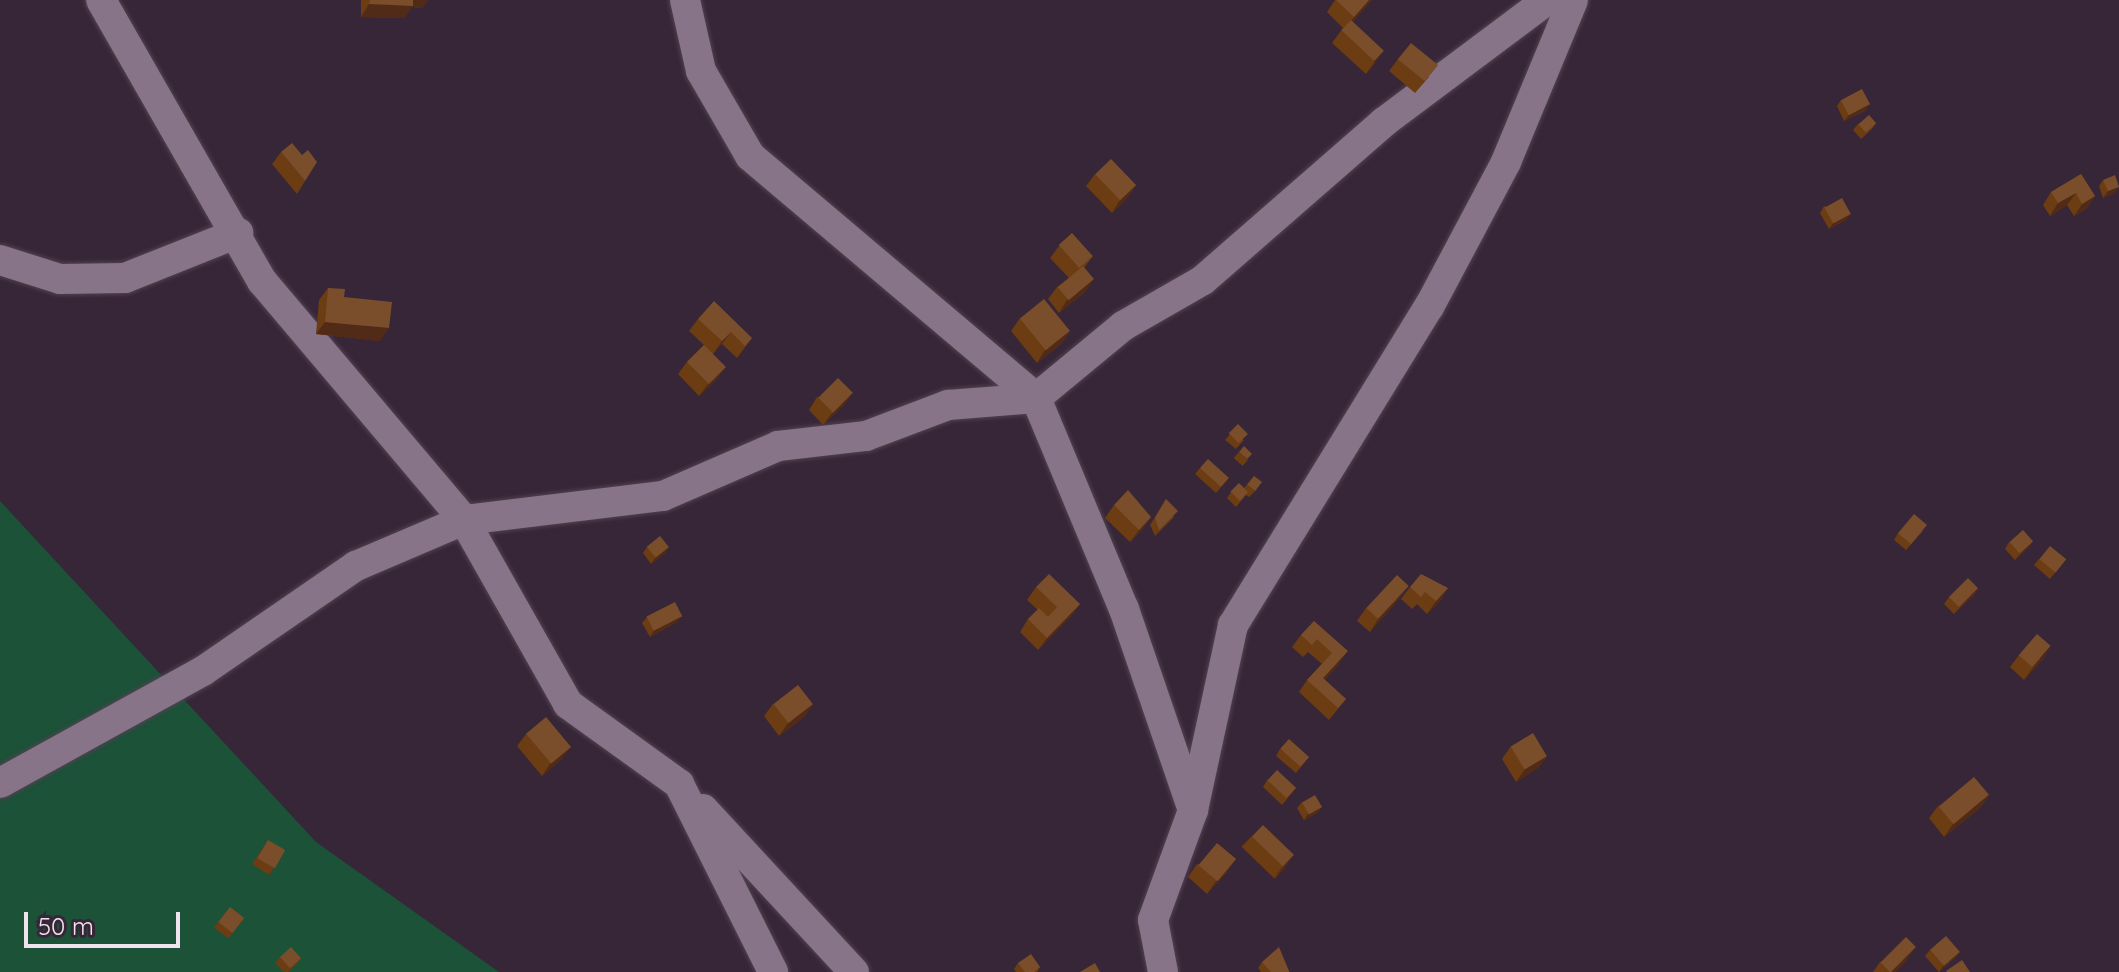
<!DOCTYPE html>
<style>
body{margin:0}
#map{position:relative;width:2119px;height:972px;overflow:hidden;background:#372637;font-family:Quicksand,sans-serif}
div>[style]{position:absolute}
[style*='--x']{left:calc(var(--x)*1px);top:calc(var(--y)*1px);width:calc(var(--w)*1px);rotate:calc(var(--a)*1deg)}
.green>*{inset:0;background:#1b5238}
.roads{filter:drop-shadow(0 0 2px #504250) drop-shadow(0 0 2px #504250)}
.minor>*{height:30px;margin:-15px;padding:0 15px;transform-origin:15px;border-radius:15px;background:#887488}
.wall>*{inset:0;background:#6c3c13;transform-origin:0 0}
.shaded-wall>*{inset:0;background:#512b18}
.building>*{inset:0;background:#7a4e2b;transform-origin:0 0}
span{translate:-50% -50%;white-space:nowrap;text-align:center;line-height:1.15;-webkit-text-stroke:6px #372637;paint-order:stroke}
.scale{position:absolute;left:24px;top:912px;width:156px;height:36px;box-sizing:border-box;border:4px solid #efe3ee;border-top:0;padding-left:10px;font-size:24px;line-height:28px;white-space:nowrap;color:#efe3ee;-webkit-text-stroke:6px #372637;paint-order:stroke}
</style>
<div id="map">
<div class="green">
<div style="clip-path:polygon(0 501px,316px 842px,499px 972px,0 972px)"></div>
</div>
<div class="roads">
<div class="minor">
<div style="--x:101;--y:0;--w:324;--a:60.2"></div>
<div style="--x:262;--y:281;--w:313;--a:49.8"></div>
<div style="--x:464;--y:520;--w:211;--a:60.5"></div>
<div style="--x:568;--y:704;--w:137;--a:35.8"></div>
<div style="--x:679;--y:784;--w:210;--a:63.4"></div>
<div style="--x:685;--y:0;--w:73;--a:77.3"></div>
<div style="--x:701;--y:71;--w:98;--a:60"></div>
<div style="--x:750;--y:156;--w:375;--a:40.2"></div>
<div style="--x:1036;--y:398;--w:229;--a:67.4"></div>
<div style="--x:1124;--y:609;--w:213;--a:71.1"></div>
<div style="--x:0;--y:260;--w:63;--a:17.6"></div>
<div style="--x:60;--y:279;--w:65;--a:-0.9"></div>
<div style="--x:125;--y:278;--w:122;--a:-21.7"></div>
<div style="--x:0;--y:783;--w:232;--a:-28.9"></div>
<div style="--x:203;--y:671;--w:186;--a:-34.5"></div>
<div style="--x:356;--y:566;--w:117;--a:-23.1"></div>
<div style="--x:464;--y:520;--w:200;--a:-6.9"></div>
<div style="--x:663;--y:496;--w:125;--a:-23.5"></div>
<div style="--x:778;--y:446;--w:89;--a:-6.5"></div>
<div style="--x:866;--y:436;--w:88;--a:-20.7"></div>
<div style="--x:948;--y:405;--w:88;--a:-4.5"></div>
<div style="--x:1036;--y:398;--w:113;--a:-39.6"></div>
<div style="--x:1123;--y:326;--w:92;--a:-29.9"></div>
<div style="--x:1203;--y:280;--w:240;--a:-41.1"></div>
<div style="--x:1384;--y:122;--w:204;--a:-36.8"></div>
<div style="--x:703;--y:809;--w:222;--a:47.2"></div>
<div style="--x:1163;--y:972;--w:53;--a:-100.9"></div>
<div style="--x:1153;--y:920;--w:117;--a:-70"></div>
<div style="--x:1193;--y:810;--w:189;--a:-77.8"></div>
<div style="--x:1233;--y:625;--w:374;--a:-58.4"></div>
<div style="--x:1429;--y:307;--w:164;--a:-62"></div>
<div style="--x:1506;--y:162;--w:175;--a:-67.5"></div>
</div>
</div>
<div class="wall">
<div style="clip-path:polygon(361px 0,428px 0,422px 8px,412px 7px,404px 18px,361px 17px)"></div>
<div style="clip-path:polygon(1335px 0,1372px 0,1352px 22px,1375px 63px,1366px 74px,1332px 43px,1343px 28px,1327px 12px)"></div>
<div style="clip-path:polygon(1398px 59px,1429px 77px,1415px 93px,1389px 71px)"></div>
<div style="clip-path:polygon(1841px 100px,1870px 104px,1865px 111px,1844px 121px,1837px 106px)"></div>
<div style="clip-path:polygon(1876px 123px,1872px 129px,1861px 139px,1853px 130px,1858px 124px)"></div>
<div style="clip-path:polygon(281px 152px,305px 181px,297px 194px,272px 164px)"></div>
<div style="clip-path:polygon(1095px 174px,1136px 185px,1127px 198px,1112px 213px,1086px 186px)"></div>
<div style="clip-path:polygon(2081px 174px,2095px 196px,2086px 209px,2074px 216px,2067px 205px,2050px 216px,2043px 205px,2051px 192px)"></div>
<div style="clip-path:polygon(2103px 180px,2115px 193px,2103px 198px,2099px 186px)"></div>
<div style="clip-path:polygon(1824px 206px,1851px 214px,1846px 220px,1829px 229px,1820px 213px)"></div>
<div style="clip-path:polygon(1059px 246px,1093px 256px,1084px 268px,1085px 292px,1059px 313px,1048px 299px,1057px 287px,1069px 278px,1050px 258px)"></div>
<div style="clip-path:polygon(328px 288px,380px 341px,316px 334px,319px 300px)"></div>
<div style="clip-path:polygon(1020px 318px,1070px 331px,1061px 344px,1037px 363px,1011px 331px)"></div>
<div style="clip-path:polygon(698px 319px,752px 338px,737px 358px,722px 344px,713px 354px,717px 379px,699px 396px,678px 374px,687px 362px,704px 345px,689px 331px)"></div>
<div style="clip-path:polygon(817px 397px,844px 405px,823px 425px,809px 410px)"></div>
<div style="clip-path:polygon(1230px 434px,1244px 440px,1236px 449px,1225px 440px)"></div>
<div style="left:1239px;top:452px;width:12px;height:8px;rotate:42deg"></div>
<div style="clip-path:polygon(1200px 468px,1229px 478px,1216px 493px,1195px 474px)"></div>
<div style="clip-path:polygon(1254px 476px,1257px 489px,1249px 497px,1246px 495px,1236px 507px,1227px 498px,1231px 492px,1244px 488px)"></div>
<div style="clip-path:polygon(1166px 499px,1174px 517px,1155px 536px,1150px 525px)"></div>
<div style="clip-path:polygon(1114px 505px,1151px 517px,1142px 530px,1130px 542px,1105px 518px)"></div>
<div style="clip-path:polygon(1923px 531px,1906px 550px,1894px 540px,1898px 533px)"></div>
<div style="clip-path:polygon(2033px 541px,2029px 547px,2015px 560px,2005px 549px,2009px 542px)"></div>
<div style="clip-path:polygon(647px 547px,669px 547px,665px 553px,651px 564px,643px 553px)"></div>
<div style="clip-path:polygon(2039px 559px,2066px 559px,2050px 579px,2034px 565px)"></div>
<div style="clip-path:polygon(1036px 587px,1080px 604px,1071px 616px,1038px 650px,1020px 632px,1028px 619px,1038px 610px,1027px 600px)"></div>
<div style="clip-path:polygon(1410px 587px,1448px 588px,1440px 601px,1427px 614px,1417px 604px,1412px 609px,1401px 599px)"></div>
<div style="clip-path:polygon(1978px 588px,1974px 595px,1954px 614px,1944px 604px,1949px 597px)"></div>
<div style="clip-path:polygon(1400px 598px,1370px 632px,1357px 621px,1366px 608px)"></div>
<div style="clip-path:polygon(647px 617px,677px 622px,650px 637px,642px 623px)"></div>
<div style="clip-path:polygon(1314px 621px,1339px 664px,1325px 680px,1346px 699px,1329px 720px,1299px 692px,1307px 680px,1322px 664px,1308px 652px,1303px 657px,1292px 647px,1301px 635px)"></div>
<div style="clip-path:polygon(2019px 655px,2043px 659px,2024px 680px,2010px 667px)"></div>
<div style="clip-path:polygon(773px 704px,813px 704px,804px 717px,779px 736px,764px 716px)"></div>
<div style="clip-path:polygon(526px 734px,562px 759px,542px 776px,517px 746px)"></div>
<div style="clip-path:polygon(1511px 746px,1547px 756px,1538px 768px,1516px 782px,1502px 759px)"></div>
<div style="clip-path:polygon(1280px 749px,1309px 757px,1296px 773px,1276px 756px)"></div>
<div style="clip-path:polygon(1267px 780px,1296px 788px,1282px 805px,1263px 787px)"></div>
<div style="clip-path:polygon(1989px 795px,1980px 808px,1944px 837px,1929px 818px,1938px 806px)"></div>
<div style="clip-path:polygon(1302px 802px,1322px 807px,1317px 813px,1304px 820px,1297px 808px)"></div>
<div style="left:1252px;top:836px;width:46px;height:15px;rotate:44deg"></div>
<div style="clip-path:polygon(268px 840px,274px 868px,269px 875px,252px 864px)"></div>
<div style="clip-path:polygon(1197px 864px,1227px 872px,1207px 894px,1188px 877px)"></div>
<div style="left:230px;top:907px;width:18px;height:26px;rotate:38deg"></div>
<div style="clip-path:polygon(1930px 950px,1960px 952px,1955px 958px,1939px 972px,1925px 956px)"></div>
<div style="clip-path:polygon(280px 957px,301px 958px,297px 964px,288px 972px,284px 972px,275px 963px)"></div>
<div style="clip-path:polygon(1907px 960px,1895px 972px,1873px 972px,1880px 962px)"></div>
<div style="clip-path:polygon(1262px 962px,1289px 972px,1261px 972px,1258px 968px)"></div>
<div style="clip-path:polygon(1018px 963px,1040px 967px,1037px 972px,1016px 972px,1014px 969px)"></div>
</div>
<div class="shaded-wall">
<div style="clip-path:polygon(410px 0,428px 0,422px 8px,412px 7px,404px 18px,361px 17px,369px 4px)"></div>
<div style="clip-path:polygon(1369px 0,1372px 0,1345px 29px,1354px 17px)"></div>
<div style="clip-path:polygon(1384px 51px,1375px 63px,1366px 74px,1375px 61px)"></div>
<div style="clip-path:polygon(1870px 104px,1865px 111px,1844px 121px,1849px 115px)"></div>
<div style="clip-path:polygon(1136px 185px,1127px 198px,1112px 213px,1120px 200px)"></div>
<div style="clip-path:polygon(2119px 187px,2115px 193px,2103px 198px,2108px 191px)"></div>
<div style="clip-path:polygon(2076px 193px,2067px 205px,2050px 216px,2058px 203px)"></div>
<div style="clip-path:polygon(2095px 196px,2086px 209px,2074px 216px,2082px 204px)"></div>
<div style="clip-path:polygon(1851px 214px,1846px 220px,1829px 229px,1833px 223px)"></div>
<div style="clip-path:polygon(1094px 279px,1085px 292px,1059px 313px,1067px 300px)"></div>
<div style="clip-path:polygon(325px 322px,389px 328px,380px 341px,316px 334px)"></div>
<div style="clip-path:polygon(1070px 331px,1061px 344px,1037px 363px,1045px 350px)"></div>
<div style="clip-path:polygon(731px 332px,722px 344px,713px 354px,722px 341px)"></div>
<div style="clip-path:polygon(726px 367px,717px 379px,699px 396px,708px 384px)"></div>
<div style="clip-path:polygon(853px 393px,844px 405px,823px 425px,832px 413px)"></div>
<div style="clip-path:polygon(1151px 517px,1142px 530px,1130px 542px,1139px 530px)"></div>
<div style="clip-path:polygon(2033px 541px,2029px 547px,2015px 560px,2020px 554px)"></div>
<div style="clip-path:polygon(669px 547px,665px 553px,651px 564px,655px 558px)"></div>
<div style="clip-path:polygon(1409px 586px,1400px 598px,1370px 632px,1378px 619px)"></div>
<div style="clip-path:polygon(1448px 588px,1440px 601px,1427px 614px,1436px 601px)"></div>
<div style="clip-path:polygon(1978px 588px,1974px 595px,1954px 614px,1959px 608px)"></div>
<div style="clip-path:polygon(1080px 604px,1071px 616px,1038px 650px,1047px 638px)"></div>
<div style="clip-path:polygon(682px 616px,677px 622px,650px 637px,654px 630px)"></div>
<div style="clip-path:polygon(2051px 646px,2043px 659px,2024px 680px,2033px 667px)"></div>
<div style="clip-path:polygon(1348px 651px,1339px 664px,1315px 691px,1323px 678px)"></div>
<div style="clip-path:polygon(813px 704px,804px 717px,779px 736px,788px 723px)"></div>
<div style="clip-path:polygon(571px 747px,562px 759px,542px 776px,550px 764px)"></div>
<div style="clip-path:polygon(1547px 756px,1538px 768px,1516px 782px,1525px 769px)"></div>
<div style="clip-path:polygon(1989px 795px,1980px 808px,1944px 837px,1953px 824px)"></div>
<div style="clip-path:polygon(1322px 807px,1317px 813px,1304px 820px,1308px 814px)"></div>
<div style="clip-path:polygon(1294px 855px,1285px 868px,1274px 879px,1283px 866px)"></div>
<div style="clip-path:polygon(1236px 859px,1227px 872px,1207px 894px,1216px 881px)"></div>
<div style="clip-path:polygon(1916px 947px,1907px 960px,1895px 972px,1891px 972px)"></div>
<div style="clip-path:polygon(1960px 952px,1955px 958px,1939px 972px,1943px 966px)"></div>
</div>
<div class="building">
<div style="clip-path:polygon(370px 0,413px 0,413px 6px,369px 4px)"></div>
<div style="clip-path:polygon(1336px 0,1369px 0,1354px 17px)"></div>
<div style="left:1351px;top:20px;width:45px;height:14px;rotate:43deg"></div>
<div style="left:1411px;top:43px;width:35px;height:21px;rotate:39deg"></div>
<div style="left:1862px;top:89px;width:17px;height:24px;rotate:62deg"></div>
<div style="left:1869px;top:115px;width:11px;height:14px;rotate:49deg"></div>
<div style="clip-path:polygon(292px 143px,302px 155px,308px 150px,317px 162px,305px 181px,281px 152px)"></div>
<div style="left:1111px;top:159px;width:36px;height:22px;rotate:46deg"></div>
<div style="clip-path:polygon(2081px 174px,2095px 196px,2082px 204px,2076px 193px,2058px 203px,2051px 192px)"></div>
<div style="clip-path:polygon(2115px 175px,2119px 187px,2108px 191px,2103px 180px)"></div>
<div style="left:1842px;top:198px;width:18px;height:20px;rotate:61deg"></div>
<div style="left:1072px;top:233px;width:31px;height:18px;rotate:48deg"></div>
<div style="left:1083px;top:266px;width:17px;height:33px;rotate:50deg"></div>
<div style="clip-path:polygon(328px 288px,345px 289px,344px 297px,392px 302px,389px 328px,325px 322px)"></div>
<div style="left:1044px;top:299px;width:41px;height:31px;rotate:51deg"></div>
<div style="clip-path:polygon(714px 301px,752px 338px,745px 346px,731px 332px,722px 341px,698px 319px)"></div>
<div style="left:704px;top:345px;width:31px;height:24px;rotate:45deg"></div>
<div style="left:838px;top:378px;width:21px;height:28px;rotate:45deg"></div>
<div style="left:1238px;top:424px;width:14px;height:13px;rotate:45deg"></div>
<div style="clip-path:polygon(1244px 446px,1252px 454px,1247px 459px,1239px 452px)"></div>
<div style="left:1208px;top:459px;width:28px;height:12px;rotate:42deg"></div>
<div style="left:1254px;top:476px;width:10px;height:11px;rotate:37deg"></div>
<div style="left:1239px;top:483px;width:13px;height:12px;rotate:45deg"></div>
<div style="clip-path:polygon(1128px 490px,1151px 517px,1139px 530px,1114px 505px)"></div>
<div style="clip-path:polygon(1166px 499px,1178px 511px,1159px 530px,1155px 518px)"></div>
<div style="left:1914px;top:514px;width:17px;height:25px;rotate:40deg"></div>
<div style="left:2023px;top:530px;width:15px;height:18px;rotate:48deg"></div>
<div style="left:660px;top:536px;width:14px;height:17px;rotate:51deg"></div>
<div style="left:2050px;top:546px;width:21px;height:17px;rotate:39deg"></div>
<div style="clip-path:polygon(1049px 574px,1080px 604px,1047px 638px,1028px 619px,1039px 608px,1048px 617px,1057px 607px,1036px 587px)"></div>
<div style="clip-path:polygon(1421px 574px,1448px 588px,1436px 601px,1425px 592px,1421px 597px,1410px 587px)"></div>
<div style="left:1397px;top:575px;width:16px;height:45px;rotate:43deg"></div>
<div style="left:1968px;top:578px;width:14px;height:27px;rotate:45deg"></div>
<div style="left:675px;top:602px;width:16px;height:32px;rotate:63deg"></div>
<div style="clip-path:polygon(1314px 621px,1348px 651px,1323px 678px,1346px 699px,1338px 708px,1307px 680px,1332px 653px,1317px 639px,1312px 645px,1301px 635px)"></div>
<div style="left:2037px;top:634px;width:18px;height:28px;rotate:41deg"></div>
<div style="left:798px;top:685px;width:24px;height:31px;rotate:52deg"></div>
<div style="left:546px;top:717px;width:39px;height:26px;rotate:50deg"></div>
<div style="left:1533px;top:733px;width:27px;height:26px;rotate:59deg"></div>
<div style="left:1289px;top:739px;width:27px;height:13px;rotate:42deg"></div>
<div style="left:1277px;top:770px;width:26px;height:14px;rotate:43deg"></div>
<div style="left:1974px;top:777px;width:23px;height:46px;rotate:50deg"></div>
<div style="left:1315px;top:795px;width:14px;height:15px;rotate:60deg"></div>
<div style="left:1263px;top:825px;width:43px;height:16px;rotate:44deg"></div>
<div style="left:268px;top:840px;width:20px;height:21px;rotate:30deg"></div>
<div style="left:1217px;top:843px;width:25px;height:29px;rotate:40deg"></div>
<div style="left:230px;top:907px;width:18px;height:19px;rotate:38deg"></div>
<div style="left:1946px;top:936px;width:21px;height:21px;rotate:49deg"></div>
<div style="left:1906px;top:937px;width:14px;height:36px;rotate:45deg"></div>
<div style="left:291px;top:947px;width:15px;height:15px;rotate:48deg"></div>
<div style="clip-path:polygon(1279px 947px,1289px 971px,1289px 972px,1271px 972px,1262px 962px)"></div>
<div style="clip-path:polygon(1031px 954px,1040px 967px,1034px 972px,1025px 972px,1018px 963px)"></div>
<div style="clip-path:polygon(1962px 960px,1970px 972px,1947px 972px,1946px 971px)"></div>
<div style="clip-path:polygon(1095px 963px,1100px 972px,1080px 972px)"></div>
</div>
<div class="scale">50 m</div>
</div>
